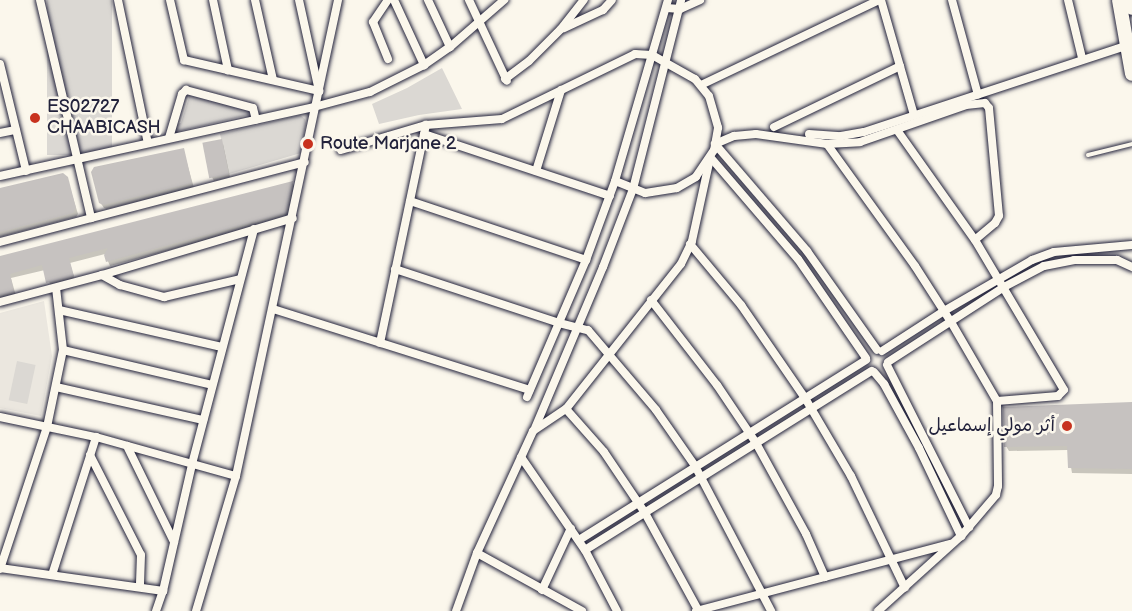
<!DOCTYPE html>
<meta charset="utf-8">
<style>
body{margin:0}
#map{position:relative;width:1132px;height:611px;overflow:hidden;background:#fbf7ec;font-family:"Balsamiq Sans","Playpen Sans Arabic",sans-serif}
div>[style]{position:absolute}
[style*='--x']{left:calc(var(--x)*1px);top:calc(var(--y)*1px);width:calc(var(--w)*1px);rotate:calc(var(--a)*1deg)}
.built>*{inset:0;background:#ebe7df}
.green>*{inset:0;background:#dbd8d3;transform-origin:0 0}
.shadow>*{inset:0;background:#0003}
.building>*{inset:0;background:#c6c2c0;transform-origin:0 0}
.roads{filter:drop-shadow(0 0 2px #22223b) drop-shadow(0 0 2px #22223b)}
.service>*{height:4px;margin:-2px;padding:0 2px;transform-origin:2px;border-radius:2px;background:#fbf7ec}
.minor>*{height:8px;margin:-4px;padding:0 4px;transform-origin:4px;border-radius:4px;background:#fbf7ec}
.trunk>*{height:14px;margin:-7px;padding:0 7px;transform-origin:7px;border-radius:7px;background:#fbf7ec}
.dots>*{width:16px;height:16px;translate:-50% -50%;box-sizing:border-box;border:3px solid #fbf7ec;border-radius:50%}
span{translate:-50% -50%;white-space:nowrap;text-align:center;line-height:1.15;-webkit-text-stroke:5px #fbf7ec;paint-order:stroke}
.poi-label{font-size:18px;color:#22223b}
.left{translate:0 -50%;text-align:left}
.right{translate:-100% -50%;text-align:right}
</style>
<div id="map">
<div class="built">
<div style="clip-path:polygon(44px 301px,52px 356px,41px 416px,0 408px,0 313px)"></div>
</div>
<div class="green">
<div style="left:47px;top:0;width:65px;height:155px"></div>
<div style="clip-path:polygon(442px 68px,462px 109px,419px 115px,379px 124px,372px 104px,407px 88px)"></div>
<div style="clip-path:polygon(190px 94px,249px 109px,248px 115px,180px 131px,175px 130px,176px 124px,181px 123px)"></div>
<div style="clip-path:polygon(300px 115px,305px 119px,306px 123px,301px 153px,229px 174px,220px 134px)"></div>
<div style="left:17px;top:361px;width:19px;height:40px;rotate:12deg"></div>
</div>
<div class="shadow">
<div style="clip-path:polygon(223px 144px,230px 177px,214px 181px,212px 177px)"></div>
<div style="clip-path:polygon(183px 149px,194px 188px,107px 209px,104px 208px,100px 202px)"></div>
<div style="clip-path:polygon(67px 178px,78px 214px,76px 217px,0 237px,0 189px)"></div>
<div style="clip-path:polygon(292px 182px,295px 187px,288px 218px,110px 266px,105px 254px,70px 263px,75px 281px,51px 287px,45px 270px,11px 278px,16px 296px,0 301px,0 257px)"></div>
<div style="clip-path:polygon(1132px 403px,1132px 474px,1072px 473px,1068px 450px,1009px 451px,1006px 446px)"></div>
</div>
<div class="building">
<div style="left:222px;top:139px;width:36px;height:20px;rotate:79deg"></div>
<div style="clip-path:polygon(184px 148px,192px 183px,103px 205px,99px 203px,91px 172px,94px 167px)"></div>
<div style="clip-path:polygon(63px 173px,68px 177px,76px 208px,73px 213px,0 232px,0 188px)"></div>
<div style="clip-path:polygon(293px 181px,286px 213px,106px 262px,104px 255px,108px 248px,69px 258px,74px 276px,46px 283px,42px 265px,10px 274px,14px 292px,0 295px,0 256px)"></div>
<div style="clip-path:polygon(1132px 402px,1132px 469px,1068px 468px,1067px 446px,1004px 447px,1003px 407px)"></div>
</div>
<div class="roads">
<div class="service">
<div style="--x:1088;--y:155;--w:45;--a:-14"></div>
</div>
<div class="minor">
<div style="--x:40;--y:0;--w:224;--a:76.8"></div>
<div style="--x:118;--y:0;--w:146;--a:78.2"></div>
<div style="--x:170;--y:0;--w:62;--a:76.9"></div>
<div style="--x:184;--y:60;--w:139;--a:12.9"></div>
<div style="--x:319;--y:91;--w:93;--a:-102.4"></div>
<div style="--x:213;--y:0;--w:72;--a:77.9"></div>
<div style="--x:255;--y:0;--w:82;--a:77.3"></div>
<div style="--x:394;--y:0;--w:72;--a:65.2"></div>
<div style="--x:428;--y:0;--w:52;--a:64.9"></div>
<div style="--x:469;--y:0;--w:89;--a:64.9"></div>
<div style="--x:881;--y:0;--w:120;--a:74"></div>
<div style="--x:952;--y:0;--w:98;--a:74.7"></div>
<div style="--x:1068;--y:0;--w:60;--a:76.4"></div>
<div style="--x:667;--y:8;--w:13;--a:4"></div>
<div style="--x:680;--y:9;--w:22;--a:-24"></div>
<div style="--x:564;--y:28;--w:43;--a:-24.8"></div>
<div style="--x:603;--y:10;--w:13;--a:-48"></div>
<div style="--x:388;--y:59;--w:40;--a:-112"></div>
<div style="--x:373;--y:22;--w:27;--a:-56"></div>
<div style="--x:0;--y:64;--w:110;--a:76.3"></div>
<div style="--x:505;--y:79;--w:30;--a:-37"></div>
<div style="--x:529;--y:61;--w:45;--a:-45"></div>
<div style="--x:561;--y:29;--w:37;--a:-52"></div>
<div style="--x:701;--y:85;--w:197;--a:-25.5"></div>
<div style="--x:774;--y:127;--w:140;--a:-25.8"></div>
<div style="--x:897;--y:130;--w:135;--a:54.7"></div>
<div style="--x:975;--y:240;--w:174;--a:59.3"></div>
<div style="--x:1064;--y:390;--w:8;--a:135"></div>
<div style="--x:1058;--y:396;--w:61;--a:175.3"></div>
<div style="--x:0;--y:133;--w:16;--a:-11"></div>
<div style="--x:424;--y:134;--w:196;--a:18.4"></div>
<div style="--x:809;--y:134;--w:32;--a:4"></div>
<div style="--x:841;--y:136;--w:23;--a:-10"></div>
<div style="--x:864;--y:132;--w:278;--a:-18.2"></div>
<div style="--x:169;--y:138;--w:46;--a:-73.5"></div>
<div style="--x:182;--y:94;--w:6;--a:-45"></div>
<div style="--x:186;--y:90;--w:69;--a:15"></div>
<div style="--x:253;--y:108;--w:12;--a:76"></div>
<div style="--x:715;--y:144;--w:21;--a:-23"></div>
<div style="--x:734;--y:136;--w:22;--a:-5"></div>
<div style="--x:756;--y:134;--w:72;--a:8"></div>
<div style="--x:827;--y:144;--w:33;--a:-3"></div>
<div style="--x:860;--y:142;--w:112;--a:-19.2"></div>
<div style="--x:966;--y:105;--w:19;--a:-6"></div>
<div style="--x:985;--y:103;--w:6;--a:51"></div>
<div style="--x:989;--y:108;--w:108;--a:84.7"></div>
<div style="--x:999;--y:216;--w:8;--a:120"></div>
<div style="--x:995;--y:223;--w:26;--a:140"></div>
<div style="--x:715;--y:144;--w:141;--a:49.3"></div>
<div style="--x:807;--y:251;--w:121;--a:54.7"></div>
<div style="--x:827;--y:144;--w:150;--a:54.2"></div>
<div style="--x:915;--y:266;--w:67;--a:57.3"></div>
<div style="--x:951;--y:322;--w:91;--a:59.8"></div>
<div style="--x:997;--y:401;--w:85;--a:89.3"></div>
<div style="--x:998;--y:486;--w:9;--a:103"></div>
<div style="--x:996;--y:495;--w:54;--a:130.5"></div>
<div style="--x:961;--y:536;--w:112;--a:137.9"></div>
<div style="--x:341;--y:150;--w:89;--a:-16.4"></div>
<div style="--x:426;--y:125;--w:76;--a:-4.5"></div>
<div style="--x:502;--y:119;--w:148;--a:-26"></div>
<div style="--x:635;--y:54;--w:17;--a:3"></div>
<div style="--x:652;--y:55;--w:49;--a:29.2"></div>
<div style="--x:695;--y:79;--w:22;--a:51"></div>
<div style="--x:709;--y:96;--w:33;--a:74"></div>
<div style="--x:718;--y:128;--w:22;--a:100"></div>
<div style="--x:714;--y:150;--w:32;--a:124"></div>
<div style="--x:696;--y:177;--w:22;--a:150"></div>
<div style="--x:677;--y:188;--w:32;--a:171"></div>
<div style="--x:645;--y:193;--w:32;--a:-158"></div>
<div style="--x:711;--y:158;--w:133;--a:49.3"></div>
<div style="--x:798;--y:259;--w:120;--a:55.5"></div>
<div style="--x:536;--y:171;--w:85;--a:-72.8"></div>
<div style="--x:0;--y:176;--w:321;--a:-12.4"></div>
<div style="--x:314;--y:107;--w:58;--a:-15"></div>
<div style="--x:370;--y:92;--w:60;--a:-26.6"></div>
<div style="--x:424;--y:65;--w:32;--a:-35"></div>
<div style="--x:450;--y:47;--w:72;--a:-41"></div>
<div style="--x:410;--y:201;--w:186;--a:18.5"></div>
<div style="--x:0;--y:242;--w:315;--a:-14.7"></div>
<div style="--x:690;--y:244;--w:80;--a:50.1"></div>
<div style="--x:741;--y:305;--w:113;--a:55.5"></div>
<div style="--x:805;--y:398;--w:91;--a:59.5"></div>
<div style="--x:851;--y:476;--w:124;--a:64.3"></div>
<div style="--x:395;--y:269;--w:173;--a:18.2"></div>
<div style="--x:559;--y:323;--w:30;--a:14"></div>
<div style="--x:588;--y:330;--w:105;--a:49.6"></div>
<div style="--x:656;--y:410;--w:68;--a:55.1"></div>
<div style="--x:695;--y:466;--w:164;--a:62.3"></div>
<div style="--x:102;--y:275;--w:21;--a:29"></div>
<div style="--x:120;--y:285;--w:46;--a:15.3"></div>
<div style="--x:164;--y:297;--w:78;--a:-13.3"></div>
<div style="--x:651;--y:300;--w:108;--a:52.2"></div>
<div style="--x:717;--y:385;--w:70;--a:56.1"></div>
<div style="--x:756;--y:443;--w:104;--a:61.2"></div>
<div style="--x:806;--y:534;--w:47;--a:66.2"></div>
<div style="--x:0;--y:302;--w:106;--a:-14.8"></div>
<div style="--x:102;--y:275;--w:199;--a:-16.6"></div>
<div style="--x:273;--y:309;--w:269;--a:17.5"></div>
<div style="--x:59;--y:310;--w:167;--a:12.8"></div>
<div style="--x:380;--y:343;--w:223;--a:-78.1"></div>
<div style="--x:63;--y:350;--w:153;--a:13.2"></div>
<div style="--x:882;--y:351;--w:74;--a:-32.8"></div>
<div style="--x:944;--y:311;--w:102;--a:-30.1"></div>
<div style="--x:1032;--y:260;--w:23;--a:-20"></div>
<div style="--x:1054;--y:252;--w:78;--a:-5.1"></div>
<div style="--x:888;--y:362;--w:138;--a:-32.9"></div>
<div style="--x:1004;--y:287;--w:45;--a:-27.7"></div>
<div style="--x:1044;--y:266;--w:31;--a:-11"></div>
<div style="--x:1074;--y:260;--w:43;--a:0"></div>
<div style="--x:1117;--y:260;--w:17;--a:25"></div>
<div style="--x:887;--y:365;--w:182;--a:63.2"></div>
<div style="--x:874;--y:372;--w:16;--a:50"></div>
<div style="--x:884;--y:384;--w:73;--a:61.3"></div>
<div style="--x:919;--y:448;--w:98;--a:64.5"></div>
<div style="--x:56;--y:387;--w:151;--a:12.7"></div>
<div style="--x:527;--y:397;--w:149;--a:-66.7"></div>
<div style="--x:586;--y:260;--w:84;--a:-69.8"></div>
<div style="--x:615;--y:181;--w:189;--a:-73.7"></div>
<div style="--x:566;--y:409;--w:57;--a:48.5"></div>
<div style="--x:604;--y:452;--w:73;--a:56.1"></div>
<div style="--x:645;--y:513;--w:111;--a:61.3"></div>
<div style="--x:0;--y:417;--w:98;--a:11.8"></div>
<div style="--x:96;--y:437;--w:145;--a:15.6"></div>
<div style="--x:535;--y:428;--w:175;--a:-67.1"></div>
<div style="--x:603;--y:267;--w:84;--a:-69"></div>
<div style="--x:633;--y:189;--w:195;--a:-75.7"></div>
<div style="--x:127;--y:446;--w:107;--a:63.9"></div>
<div style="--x:90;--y:455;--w:112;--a:63"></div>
<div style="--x:141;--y:555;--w:32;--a:92"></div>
<div style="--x:521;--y:457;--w:113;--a:55.5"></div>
<div style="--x:585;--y:550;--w:69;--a:62.3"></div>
<div style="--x:579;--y:540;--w:339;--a:-32.1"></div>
<div style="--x:585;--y:550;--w:338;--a:-32"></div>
<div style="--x:477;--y:553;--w:120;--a:28.9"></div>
<div style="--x:0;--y:568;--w:165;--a:8"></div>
<div style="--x:0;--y:569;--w:150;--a:-71.7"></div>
<div style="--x:47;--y:427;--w:79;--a:-78.3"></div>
<div style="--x:63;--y:350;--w:62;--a:-96.4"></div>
<div style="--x:52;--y:575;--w:145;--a:-72.3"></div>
<div style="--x:542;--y:590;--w:68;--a:-64.9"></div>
<div style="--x:156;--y:611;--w:21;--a:-71"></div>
<div style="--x:163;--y:591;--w:130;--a:-77.1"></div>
<div style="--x:192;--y:464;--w:243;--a:-75.2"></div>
<div style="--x:196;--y:611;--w:141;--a:-73.5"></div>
<div style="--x:236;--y:476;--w:487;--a:-77.9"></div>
<div style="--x:456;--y:611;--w:62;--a:-70.1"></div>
<div style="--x:477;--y:553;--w:134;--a:-65.3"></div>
<div style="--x:533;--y:431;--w:40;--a:-34"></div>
<div style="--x:566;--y:409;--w:185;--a:-51.6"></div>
<div style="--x:681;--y:264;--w:25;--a:-64"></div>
<div style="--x:692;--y:241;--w:80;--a:-77.7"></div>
<div style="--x:696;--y:611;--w:263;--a:-14.8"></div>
</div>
<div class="trunk">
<div style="--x:1119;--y:0;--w:75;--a:80"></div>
<div style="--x:1130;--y:0;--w:8;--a:76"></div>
</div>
</div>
<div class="dots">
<div style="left:35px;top:118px;background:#c8321e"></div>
<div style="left:308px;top:144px;background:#c8321e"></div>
<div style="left:1067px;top:426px;background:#c8321e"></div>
</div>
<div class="poi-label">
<span class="left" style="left:47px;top:118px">ES02727<br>CHAABICASH</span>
<span class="left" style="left:320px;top:144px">Route Marjane 2</span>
<span class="right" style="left:1055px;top:426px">أثر مولي إسماعيل</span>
</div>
</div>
